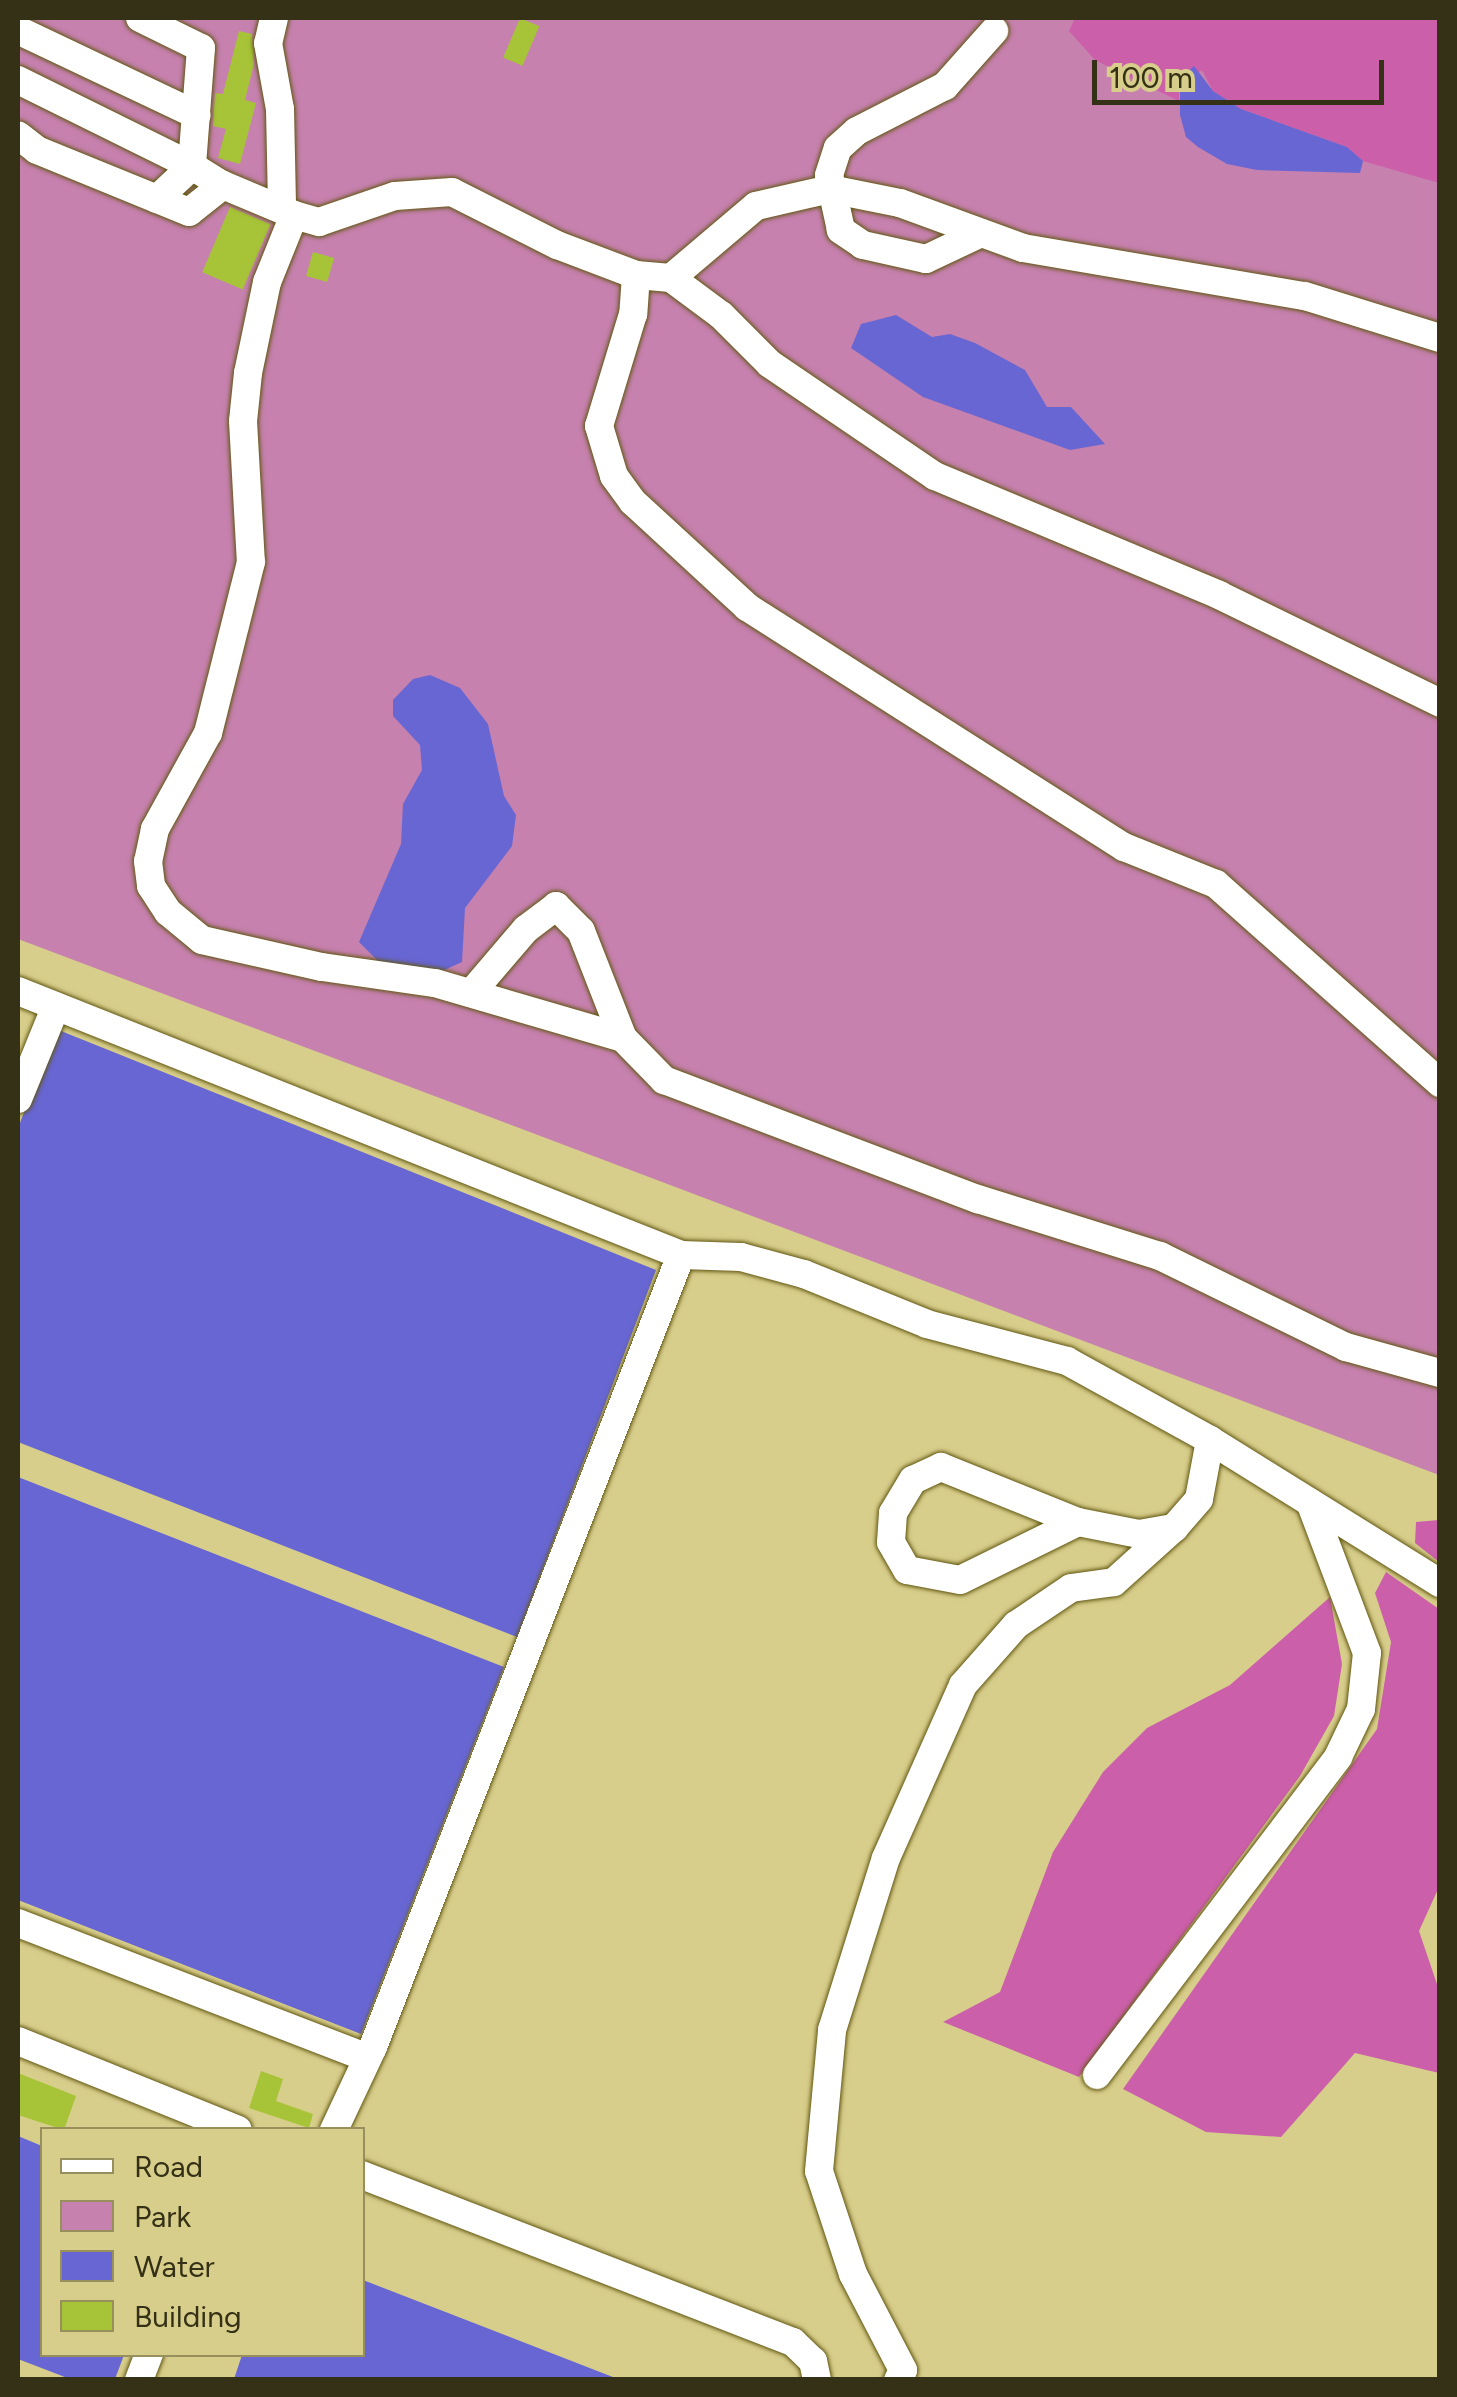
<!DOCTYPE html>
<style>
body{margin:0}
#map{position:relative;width:1457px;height:2397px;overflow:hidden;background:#d8ce8b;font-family:Figtree,sans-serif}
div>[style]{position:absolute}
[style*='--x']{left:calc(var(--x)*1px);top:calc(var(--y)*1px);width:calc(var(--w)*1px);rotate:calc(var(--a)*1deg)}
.green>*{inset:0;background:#c681ae}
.forest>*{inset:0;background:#cc5faa}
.water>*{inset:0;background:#6866d3}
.building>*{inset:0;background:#a7c439;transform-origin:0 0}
.roads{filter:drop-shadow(0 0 2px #615711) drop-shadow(0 0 2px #615711)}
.minor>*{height:28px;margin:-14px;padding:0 14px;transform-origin:14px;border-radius:14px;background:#fff}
span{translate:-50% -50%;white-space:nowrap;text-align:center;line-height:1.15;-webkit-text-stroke:9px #d8ce8b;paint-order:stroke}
.frame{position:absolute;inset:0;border:20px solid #353116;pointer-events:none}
.legend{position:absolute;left:40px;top:2127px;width:325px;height:230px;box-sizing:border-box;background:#d8ce8b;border:2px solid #978f5c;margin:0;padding:12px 18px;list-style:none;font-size:30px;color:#353116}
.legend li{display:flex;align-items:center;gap:20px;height:50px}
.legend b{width:50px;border:2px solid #978f5c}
.scale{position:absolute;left:1092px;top:60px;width:292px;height:45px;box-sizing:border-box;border:5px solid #353116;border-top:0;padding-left:12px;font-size:30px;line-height:35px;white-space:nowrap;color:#353116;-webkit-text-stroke:8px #d8ce8b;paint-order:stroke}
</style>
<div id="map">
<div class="green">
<div style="clip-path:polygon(18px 18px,1439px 18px,1439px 1475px,18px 939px)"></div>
</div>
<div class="forest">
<div style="clip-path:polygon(1075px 18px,1439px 18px,1439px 183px,1363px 161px,1347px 147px,1241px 109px,1213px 91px,1202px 70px,1179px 89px,1179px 101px,1095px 60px,1069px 31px)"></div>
<div style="clip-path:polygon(1439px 1520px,1440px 1520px,1439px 1562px,1415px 1543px,1416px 1522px)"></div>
<div style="clip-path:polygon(1386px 1572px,1439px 1609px,1439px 1887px,1419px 1931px,1439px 1990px,1439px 2073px,1355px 2053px,1281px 2137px,1206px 2132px,1123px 2089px,1377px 1729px,1391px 1642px,1375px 1593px)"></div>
<div style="clip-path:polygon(1330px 1597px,1342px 1664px,1334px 1716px,1300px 1776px,1079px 2077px,943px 2022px,1000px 1992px,1053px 1852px,1103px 1772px,1147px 1728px,1230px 1685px)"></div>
</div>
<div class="water">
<div style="clip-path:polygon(1194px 66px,1213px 91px,1241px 109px,1347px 147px,1363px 161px,1360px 173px,1257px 170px,1227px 164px,1198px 147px,1186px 137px,1180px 115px,1180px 79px)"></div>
<div style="clip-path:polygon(896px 315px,932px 337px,950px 334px,975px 343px,1025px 370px,1047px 407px,1071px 407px,1105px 444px,1070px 450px,923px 397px,851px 348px,861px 324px)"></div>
<div style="clip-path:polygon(430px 675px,460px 688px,488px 724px,504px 796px,516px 815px,512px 846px,465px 908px,462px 962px,440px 972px,381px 964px,359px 942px,401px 844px,403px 804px,422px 770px,420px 745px,393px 716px,393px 700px,413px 679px)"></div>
<div style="clip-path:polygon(56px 1029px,656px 1270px,517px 1637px,18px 1442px,18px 1128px)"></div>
<div style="clip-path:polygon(18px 1477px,504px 1667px,361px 2034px,18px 1900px)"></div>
<div style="clip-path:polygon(18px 2136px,42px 2146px,42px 2354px,124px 2355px,115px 2379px,70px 2379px,18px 2359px)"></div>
<div style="clip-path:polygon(363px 2280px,618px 2379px,234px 2379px,242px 2355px,362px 2354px)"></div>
</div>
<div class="building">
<div style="left:520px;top:18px;width:21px;height:43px;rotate:23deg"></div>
<div style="clip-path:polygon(239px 31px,252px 34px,254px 64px,245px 100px,256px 103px,240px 164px,218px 158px,226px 129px,213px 126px,215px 93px,223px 94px)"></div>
<div style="left:230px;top:207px;width:44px;height:71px;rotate:23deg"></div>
<div style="left:313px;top:252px;width:22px;height:25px;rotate:16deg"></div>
<div style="clip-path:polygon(261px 2071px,283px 2079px,276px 2101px,313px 2114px,309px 2128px,249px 2108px)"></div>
<div style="clip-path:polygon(18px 2073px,76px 2096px,64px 2130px,18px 2115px)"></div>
</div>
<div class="roads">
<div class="minor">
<div style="--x:140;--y:18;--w:68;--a:26.2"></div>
<div style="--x:201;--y:48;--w:118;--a:94.4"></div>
<div style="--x:192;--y:166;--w:36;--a:32"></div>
<div style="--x:223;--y:185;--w:43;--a:141.5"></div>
<div style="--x:189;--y:212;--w:35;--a:-158"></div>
<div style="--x:274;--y:18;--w:26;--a:103"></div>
<div style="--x:268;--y:43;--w:67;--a:79.7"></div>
<div style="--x:280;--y:109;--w:99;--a:88.8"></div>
<div style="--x:24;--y:33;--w:191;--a:25.4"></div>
<div style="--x:18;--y:80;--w:194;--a:26.3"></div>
<div style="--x:192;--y:166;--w:48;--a:136.7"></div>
<div style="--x:157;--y:199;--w:130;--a:-157.8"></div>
<div style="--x:37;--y:150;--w:24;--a:-142"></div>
<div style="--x:223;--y:185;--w:77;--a:22.9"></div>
<div style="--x:294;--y:215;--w:72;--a:111.9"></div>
<div style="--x:267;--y:282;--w:93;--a:101.8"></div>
<div style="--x:248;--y:373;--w:48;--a:95.9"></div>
<div style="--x:243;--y:421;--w:141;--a:86.8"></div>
<div style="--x:251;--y:562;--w:176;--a:104.1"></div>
<div style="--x:208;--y:733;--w:110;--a:118.9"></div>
<div style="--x:155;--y:829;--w:33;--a:102"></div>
<div style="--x:148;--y:861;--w:25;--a:83"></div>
<div style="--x:151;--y:886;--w:31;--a:57"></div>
<div style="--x:168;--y:912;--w:44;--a:39.5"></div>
<div style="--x:202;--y:940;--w:123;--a:12.7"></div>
<div style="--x:322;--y:967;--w:114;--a:8.1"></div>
<div style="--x:435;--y:983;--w:196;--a:16.3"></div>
<div style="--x:294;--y:215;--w:26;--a:16"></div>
<div style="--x:319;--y:222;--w:80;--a:-18.9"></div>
<div style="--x:395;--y:196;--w:57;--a:-4"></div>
<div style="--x:452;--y:192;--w:118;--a:26.8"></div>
<div style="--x:557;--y:245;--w:85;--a:20.8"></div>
<div style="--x:636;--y:275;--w:35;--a:5"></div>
<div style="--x:671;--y:278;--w:111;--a:-40.3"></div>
<div style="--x:756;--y:206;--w:76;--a:-12.9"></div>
<div style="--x:830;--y:189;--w:71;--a:11.3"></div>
<div style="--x:900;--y:203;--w:131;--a:20.1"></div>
<div style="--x:1023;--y:248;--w:286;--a:9.7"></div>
<div style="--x:1305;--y:296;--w:141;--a:17.3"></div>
<div style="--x:981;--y:233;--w:61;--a:154.7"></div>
<div style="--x:926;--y:259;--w:65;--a:-167.5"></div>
<div style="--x:863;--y:245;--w:27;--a:-146"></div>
<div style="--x:841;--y:230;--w:56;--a:-102.3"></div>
<div style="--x:829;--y:175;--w:28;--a:-72"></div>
<div style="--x:838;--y:148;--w:25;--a:-42"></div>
<div style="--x:857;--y:131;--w:99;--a:-27.1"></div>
<div style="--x:945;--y:86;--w:74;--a:-48.3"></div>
<div style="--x:636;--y:275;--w:39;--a:94"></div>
<div style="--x:633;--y:314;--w:117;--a:106.9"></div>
<div style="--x:599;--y:426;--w:52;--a:73.3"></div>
<div style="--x:614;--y:476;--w:32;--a:54"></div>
<div style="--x:633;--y:502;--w:155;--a:42.6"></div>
<div style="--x:747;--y:607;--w:447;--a:32.5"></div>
<div style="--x:1124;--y:847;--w:99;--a:21.9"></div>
<div style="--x:1216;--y:884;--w:300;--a:41.6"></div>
<div style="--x:671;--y:278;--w:62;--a:36.5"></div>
<div style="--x:721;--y:315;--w:69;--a:45"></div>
<div style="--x:770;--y:364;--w:199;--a:34.2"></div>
<div style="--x:935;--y:476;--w:308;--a:22.7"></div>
<div style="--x:1219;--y:595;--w:246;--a:26"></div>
<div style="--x:18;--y:991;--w:714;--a:21.71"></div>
<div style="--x:681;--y:1255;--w:850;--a:111.25"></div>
<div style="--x:373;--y:2047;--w:92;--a:115.2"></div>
<div style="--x:472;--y:992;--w:83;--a:-49.4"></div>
<div style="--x:526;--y:929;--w:38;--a:-37"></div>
<div style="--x:556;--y:906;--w:35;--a:45"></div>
<div style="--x:581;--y:931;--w:115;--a:68.6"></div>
<div style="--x:623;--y:1038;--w:59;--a:45.7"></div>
<div style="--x:664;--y:1080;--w:336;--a:20.8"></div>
<div style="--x:978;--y:1199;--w:191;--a:17.4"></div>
<div style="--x:1160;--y:1256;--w:207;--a:26.1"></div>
<div style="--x:1346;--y:1347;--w:98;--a:15.5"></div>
<div style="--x:18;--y:1099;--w:100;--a:-67.8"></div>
<div style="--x:681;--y:1255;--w:60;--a:1.9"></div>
<div style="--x:741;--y:1257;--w:65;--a:15.1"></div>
<div style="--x:804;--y:1274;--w:133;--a:22.1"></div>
<div style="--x:927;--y:1324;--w:145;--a:14.8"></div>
<div style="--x:1067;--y:1361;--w:163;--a:28.9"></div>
<div style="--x:1210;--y:1440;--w:271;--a:31.9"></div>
<div style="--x:1078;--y:1522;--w:131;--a:153.8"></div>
<div style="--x:960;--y:1580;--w:54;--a:-169.3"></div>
<div style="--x:907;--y:1570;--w:32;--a:-120"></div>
<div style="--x:891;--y:1542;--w:29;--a:-86"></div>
<div style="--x:893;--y:1513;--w:39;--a:-59"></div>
<div style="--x:913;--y:1480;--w:31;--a:-25"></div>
<div style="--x:941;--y:1467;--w:148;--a:21.9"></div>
<div style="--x:1078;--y:1522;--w:62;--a:11.1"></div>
<div style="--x:1139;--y:1534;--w:36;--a:-10"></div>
<div style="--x:1174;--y:1528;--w:38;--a:-49"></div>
<div style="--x:1199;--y:1499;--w:60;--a:-79.4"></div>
<div style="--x:18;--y:1923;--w:374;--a:21.1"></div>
<div style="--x:18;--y:2041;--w:237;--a:22"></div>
<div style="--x:1097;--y:2075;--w:399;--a:-52.8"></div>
<div style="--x:1338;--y:1757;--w:53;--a:-64.4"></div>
<div style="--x:1361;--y:1709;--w:56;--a:-83.9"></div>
<div style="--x:1367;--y:1653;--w:161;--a:-110.7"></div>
<div style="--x:362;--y:2175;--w:462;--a:21.2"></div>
<div style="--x:793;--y:2342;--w:28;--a:44"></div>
<div style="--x:813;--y:2361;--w:19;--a:78"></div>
<div style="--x:139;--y:2380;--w:28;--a:-69"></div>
<div style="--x:898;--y:2380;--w:11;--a:-63"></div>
<div style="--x:903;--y:2370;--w:108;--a:-117.5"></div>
<div style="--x:853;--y:2274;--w:108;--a:-108.3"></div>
<div style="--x:819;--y:2171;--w:142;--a:-84.7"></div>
<div style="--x:832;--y:2030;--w:180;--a:-72.6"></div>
<div style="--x:886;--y:1858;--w:189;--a:-66"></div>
<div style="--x:963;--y:1685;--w:80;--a:-48.5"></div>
<div style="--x:1016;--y:1625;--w:66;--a:-33.9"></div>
<div style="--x:1071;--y:1588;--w:43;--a:-7.9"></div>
<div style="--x:1114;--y:1582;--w:81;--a:-42"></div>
</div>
</div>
<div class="frame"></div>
<ul class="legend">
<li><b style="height:12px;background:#fff"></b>Road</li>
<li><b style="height:28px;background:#c681ae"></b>Park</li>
<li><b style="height:28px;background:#6866d3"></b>Water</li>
<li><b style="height:28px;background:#a7c439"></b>Building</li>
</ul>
<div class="scale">100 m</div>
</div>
